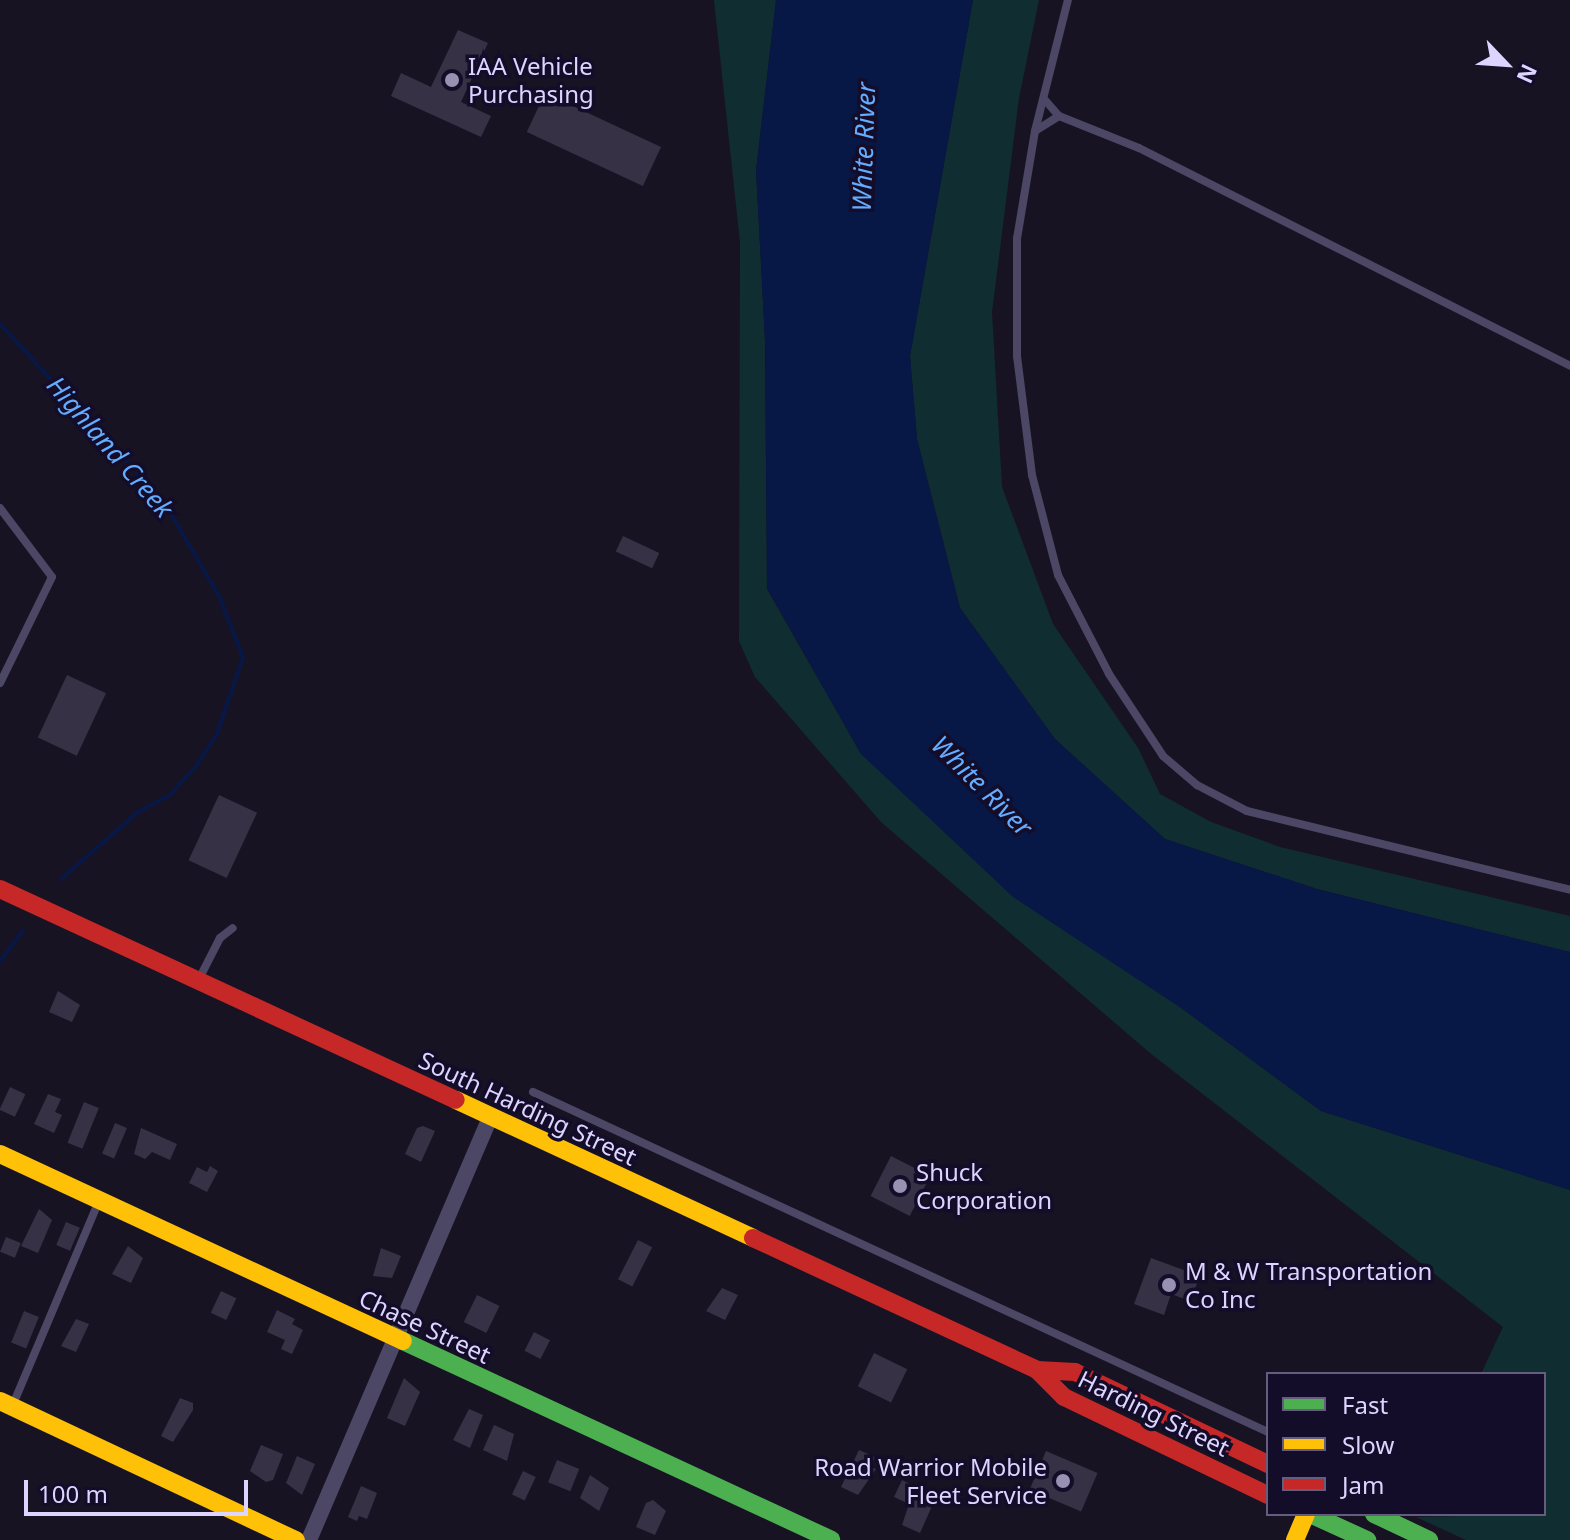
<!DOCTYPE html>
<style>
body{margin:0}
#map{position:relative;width:1570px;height:1540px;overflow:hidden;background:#181323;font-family:"Noto Sans",sans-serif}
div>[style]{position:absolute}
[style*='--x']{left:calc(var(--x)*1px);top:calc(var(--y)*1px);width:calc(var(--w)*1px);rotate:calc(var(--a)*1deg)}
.green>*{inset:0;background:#102e32}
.water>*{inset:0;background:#071846}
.stream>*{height:4px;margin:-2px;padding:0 2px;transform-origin:2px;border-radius:2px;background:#071846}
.building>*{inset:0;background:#363145;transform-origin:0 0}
.lane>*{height:8px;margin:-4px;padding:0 4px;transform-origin:4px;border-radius:4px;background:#4b4764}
.street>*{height:16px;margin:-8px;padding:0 8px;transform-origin:8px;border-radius:8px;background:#4b4764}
.fast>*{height:18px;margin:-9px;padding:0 9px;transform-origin:9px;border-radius:9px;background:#4caf50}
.slow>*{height:18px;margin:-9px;padding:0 9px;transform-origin:9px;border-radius:9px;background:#ffc107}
.jam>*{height:18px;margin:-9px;padding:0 9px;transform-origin:9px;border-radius:9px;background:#c62828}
.dots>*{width:22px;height:22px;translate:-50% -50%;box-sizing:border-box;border:4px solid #140d29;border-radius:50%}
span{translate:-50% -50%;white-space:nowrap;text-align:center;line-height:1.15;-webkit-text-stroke:7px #140d29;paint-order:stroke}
.poi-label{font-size:24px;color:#ddd5ff}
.left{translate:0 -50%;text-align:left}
.right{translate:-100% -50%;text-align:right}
.street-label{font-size:24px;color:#ddd5ff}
.water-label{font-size:26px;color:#63acff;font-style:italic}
.legend{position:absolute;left:1266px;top:1372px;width:280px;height:144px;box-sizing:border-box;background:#140d29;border:2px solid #645d7f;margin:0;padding:10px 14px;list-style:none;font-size:24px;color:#ddd5ff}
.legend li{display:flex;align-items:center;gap:16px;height:40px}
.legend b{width:40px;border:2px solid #645d7f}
.north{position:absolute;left:1466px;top:24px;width:80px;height:80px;-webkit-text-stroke:6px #140d29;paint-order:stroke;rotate:115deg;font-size:22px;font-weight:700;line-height:32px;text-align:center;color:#ddd5ff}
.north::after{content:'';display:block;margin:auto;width:28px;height:36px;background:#ddd5ff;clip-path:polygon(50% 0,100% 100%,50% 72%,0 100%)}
.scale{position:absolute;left:24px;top:1480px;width:224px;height:36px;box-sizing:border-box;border:4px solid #ddd5ff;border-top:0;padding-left:10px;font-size:24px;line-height:28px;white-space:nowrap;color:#ddd5ff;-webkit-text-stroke:6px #140d29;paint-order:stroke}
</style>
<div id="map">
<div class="green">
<div style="clip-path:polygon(714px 0,776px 0,756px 170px,765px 340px,767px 589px,861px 754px,1184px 1010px,1321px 1111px,1570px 1190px,1570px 1540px,1466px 1540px,1416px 1517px,1544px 1514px,1544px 1374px,1481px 1374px,1503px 1327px,1150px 1053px,881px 822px,755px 677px,739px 641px,740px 242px)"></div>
<div style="clip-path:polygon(973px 0,1039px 0,1019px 98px,992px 312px,1002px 487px,1053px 624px,1138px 748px,1160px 794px,1211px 822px,1280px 847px,1570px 916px,1570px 952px,1317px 889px,1165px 839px,1055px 739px,960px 608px,917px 439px,910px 356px)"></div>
</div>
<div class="water">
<div style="clip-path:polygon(776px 0,973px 0,910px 356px,917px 439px,960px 608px,1055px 739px,1165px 839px,1317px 889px,1570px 952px,1570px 1190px,1321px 1111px,1184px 1010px,1013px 897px,861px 754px,767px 588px,765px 340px,756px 170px)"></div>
</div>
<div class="stream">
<div style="--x:0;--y:324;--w:242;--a:47.3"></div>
<div style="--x:164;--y:502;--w:109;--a:59.7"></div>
<div style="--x:219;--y:596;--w:66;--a:68.5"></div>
<div style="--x:243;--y:657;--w:81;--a:108.7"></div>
<div style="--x:217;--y:734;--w:38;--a:123"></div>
<div style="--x:196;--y:766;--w:39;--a:132"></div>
<div style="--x:170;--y:795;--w:36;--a:152"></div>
<div style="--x:138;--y:812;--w:102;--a:139"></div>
<div style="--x:0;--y:961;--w:38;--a:-53"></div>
</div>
<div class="building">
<div style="clip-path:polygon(458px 30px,488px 43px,461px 102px,491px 116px,481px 137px,391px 96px,401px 73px,431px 87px)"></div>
<div style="left:545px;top:93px;width:128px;height:43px;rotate:25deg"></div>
<div style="left:623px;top:536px;width:40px;height:17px;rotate:25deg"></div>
<div style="left:67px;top:675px;width:43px;height:69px;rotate:25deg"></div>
<div style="left:219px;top:795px;width:42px;height:72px;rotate:25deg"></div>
<div style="clip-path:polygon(58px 991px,80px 1005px,72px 1022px,49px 1012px)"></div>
<div style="left:10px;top:1087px;width:17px;height:25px;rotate:25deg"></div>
<div style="clip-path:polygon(48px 1094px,61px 1099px,55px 1112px,62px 1115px,54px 1133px,34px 1124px)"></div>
<div style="left:84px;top:1102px;width:16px;height:44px;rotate:22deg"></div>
<div style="left:115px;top:1123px;width:13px;height:33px;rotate:23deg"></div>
<div style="clip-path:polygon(423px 1126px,435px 1131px,421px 1162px,405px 1154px,417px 1128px)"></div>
<div style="clip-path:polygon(141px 1128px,177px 1144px,170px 1160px,152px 1152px,145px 1159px,134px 1154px)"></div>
<div style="left:891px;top:1156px;width:44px;height:45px;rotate:27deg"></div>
<div style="clip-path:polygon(210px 1166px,218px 1171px,207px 1192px,189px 1183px,197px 1167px,207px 1172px)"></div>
<div style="clip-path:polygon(39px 1209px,52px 1220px,38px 1253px,21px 1246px)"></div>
<div style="left:66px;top:1222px;width:15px;height:25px;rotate:23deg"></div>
<div style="left:6px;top:1237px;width:16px;height:16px;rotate:22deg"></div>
<div style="left:638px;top:1240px;width:16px;height:44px;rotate:27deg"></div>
<div style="clip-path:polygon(128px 1246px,143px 1258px,131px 1283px,112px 1274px)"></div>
<div style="clip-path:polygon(381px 1248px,401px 1256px,392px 1278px,373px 1276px)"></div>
<div style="clip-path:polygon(1151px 1258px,1200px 1276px,1190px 1301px,1171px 1294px,1164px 1315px,1134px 1304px)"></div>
<div style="clip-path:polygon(722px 1288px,738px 1295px,725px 1320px,706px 1311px)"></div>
<div style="left:221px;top:1291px;width:17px;height:24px;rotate:25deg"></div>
<div style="left:477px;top:1295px;width:25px;height:30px;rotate:26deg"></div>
<div style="clip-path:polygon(277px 1310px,295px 1319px,292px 1324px,303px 1330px,292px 1354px,281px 1349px,285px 1340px,267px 1332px)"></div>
<div style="left:24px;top:1311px;width:16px;height:34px;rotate:22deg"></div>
<div style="clip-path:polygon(76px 1319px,89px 1324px,76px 1352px,61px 1346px)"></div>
<div style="left:534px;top:1332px;width:18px;height:21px;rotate:27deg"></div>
<div style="left:874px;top:1353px;width:37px;height:37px;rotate:26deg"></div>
<div style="clip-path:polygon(404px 1378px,420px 1392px,405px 1426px,387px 1418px)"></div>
<div style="clip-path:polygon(180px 1398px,193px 1403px,193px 1410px,173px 1442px,161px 1436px)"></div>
<div style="clip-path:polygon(469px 1409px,483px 1415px,470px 1448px,453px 1440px)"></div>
<div style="clip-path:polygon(494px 1425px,514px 1434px,507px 1461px,483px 1450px)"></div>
<div style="clip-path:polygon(261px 1445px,283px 1454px,273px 1480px,266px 1482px,250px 1471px)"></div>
<div style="clip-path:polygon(859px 1450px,875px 1457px,870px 1467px,876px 1469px,858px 1495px,841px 1487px)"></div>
<div style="left:1046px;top:1451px;width:56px;height:42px;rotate:23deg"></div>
<div style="clip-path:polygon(297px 1456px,315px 1464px,302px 1495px,286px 1483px)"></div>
<div style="left:557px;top:1460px;width:24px;height:24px;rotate:22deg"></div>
<div style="left:523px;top:1471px;width:14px;height:26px;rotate:25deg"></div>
<div style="clip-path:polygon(590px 1475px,609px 1488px,599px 1511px,580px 1498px)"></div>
<div style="clip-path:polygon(902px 1480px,918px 1488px,913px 1497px,932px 1506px,920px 1533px,902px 1525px,909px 1504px,894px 1497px)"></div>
<div style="clip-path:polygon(361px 1486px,377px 1493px,367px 1519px,359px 1516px,357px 1521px,348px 1517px)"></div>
<div style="clip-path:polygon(653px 1500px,666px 1511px,655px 1535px,636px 1527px,646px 1503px)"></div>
</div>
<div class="lane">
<div style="--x:1045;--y:100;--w:21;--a:49"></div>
<div style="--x:1059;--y:116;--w:28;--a:148"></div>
<div style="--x:1035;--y:131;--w:135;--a:-75.9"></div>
<div style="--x:1059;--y:116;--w:86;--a:21.8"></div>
<div style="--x:1139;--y:148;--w:483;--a:26.8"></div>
<div style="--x:1035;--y:131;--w:109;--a:99.5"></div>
<div style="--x:1017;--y:238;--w:118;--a:90"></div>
<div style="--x:1017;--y:356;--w:120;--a:82.8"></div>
<div style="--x:1032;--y:475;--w:103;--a:75.4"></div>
<div style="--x:1058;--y:575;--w:111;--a:62.7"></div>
<div style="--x:1109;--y:674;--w:98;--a:56.6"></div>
<div style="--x:1163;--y:756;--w:45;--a:40.5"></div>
<div style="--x:1197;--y:785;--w:56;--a:27.5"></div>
<div style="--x:1247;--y:811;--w:333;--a:13.7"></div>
<div style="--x:0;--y:508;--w:86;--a:53"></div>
<div style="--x:52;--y:577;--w:118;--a:116.1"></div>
<div style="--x:200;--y:977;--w:44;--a:-62.9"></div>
<div style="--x:220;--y:938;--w:16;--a:-38"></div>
<div style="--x:533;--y:1092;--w:810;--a:24.82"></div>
<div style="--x:14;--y:1402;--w:218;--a:-67.1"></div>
</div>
<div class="street">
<div style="--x:309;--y:1540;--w:460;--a:-66.8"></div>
</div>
<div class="fast">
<div style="--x:403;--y:1341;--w:472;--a:24.9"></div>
<div style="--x:1310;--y:1514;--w:63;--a:24.5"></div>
<div style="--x:1374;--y:1514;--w:61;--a:25.3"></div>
</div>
<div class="slow">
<div style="--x:456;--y:1100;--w:327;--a:24.9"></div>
<div style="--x:0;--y:1154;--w:444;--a:24.9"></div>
<div style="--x:0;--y:1401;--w:327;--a:25.2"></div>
<div style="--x:1295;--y:1540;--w:28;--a:-67"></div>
</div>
<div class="jam">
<div style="--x:0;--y:889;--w:502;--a:24.83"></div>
<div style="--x:753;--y:1238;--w:313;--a:24.9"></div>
<div style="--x:1037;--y:1370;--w:38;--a:3"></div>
<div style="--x:1075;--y:1372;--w:214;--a:25.5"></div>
<div style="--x:1037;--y:1370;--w:38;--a:45"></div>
<div style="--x:1064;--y:1397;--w:226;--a:25.7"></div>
</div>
<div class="dots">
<div style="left:452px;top:80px;background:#9891b2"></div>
<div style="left:900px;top:1186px;background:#9891b2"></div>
<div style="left:1169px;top:1285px;background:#9891b2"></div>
<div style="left:1063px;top:1481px;background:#9891b2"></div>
</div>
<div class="poi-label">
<span class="left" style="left:468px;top:80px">IAA Vehicle<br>Purchasing</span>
<span class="left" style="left:916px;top:1186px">Shuck<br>Corporation</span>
<span class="left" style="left:1185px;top:1285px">M &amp; W Transportation<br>Co Inc</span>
<span class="right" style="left:1047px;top:1481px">Road Warrior Mobile<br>Fleet Service</span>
</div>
<div class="street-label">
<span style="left:528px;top:1108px;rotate:25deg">South Harding Street</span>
<span style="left:425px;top:1326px;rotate:25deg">Chase Street</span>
<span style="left:1154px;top:1413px;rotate:26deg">Harding Street</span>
</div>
<div class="water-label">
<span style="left:864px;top:147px;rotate:-88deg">White River</span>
<span style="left:110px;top:447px;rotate:49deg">Highland Creek</span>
<span style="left:982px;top:786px;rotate:45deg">White River</span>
</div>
<ul class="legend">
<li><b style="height:10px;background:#4caf50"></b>Fast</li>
<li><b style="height:10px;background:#ffc107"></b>Slow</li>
<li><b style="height:10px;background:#c62828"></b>Jam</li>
</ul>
<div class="north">N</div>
<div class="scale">100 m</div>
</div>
